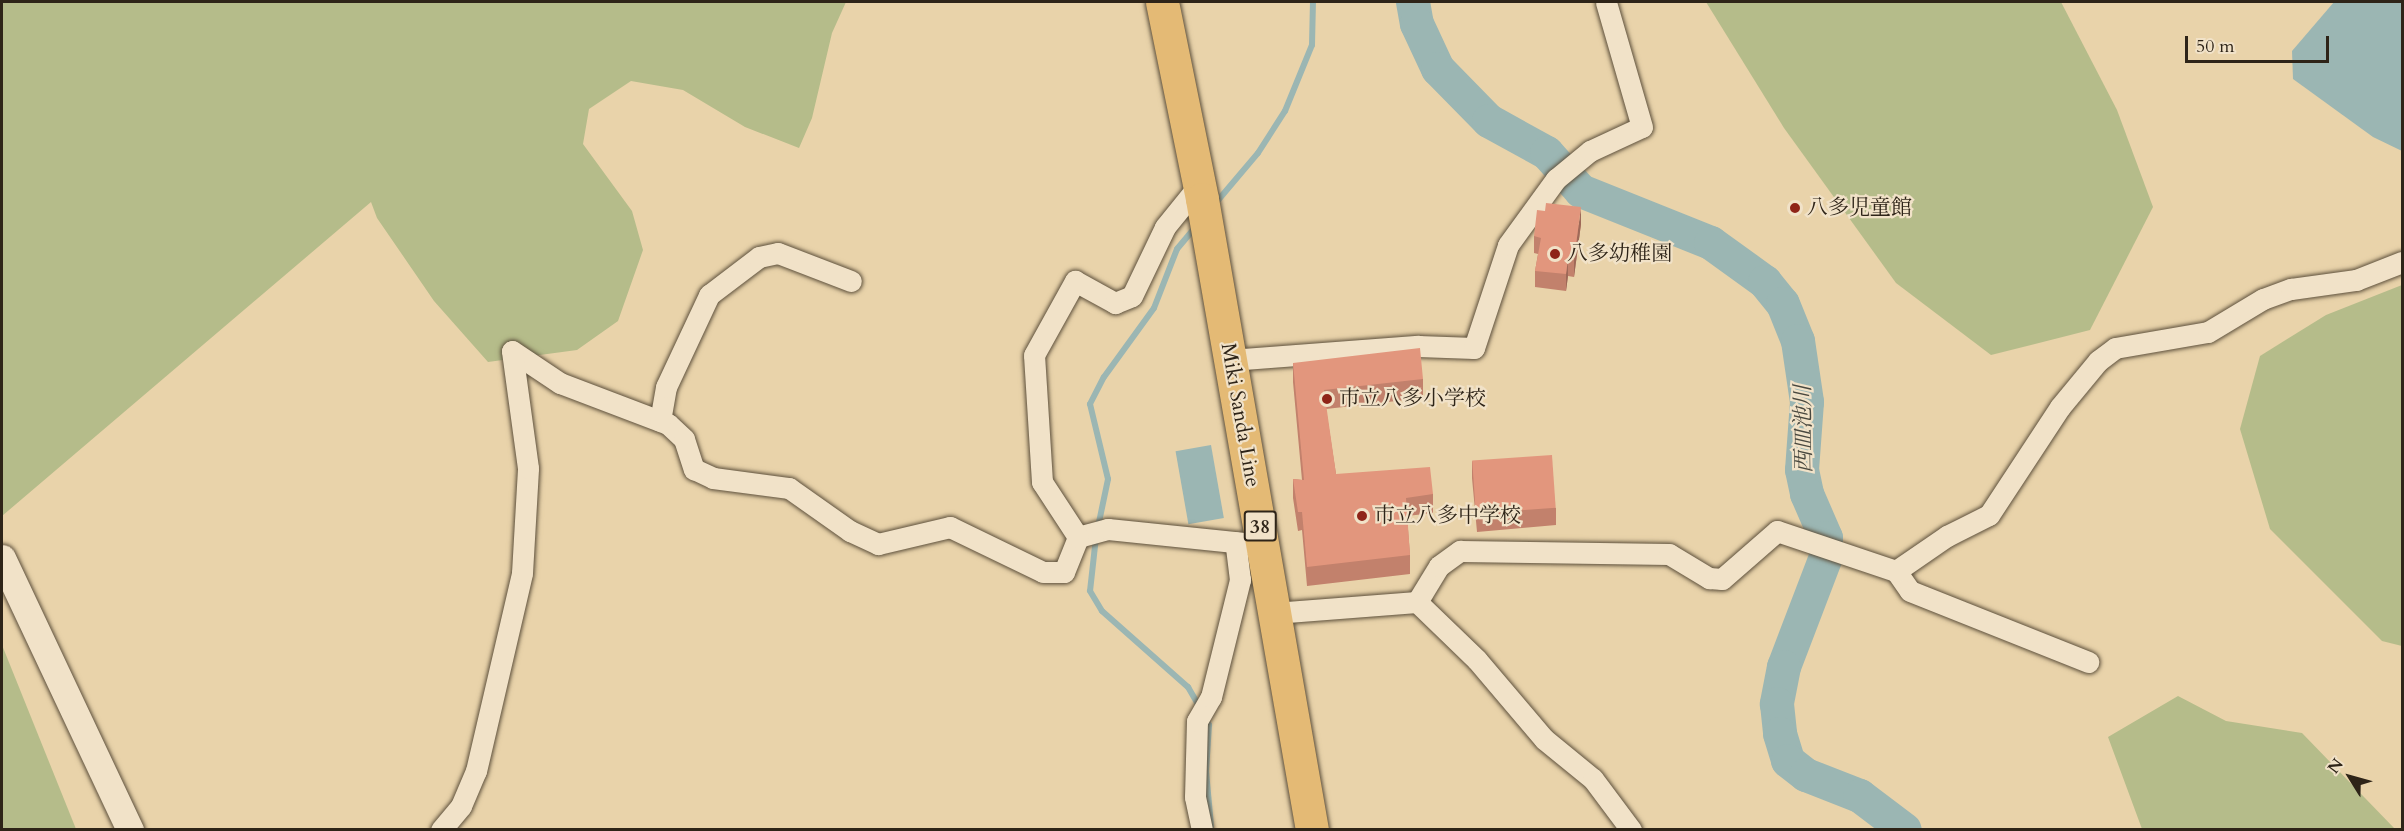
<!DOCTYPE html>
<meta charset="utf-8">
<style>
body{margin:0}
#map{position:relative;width:2404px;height:831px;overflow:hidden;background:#e9d3aa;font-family:Cardo,"Noto Serif JP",serif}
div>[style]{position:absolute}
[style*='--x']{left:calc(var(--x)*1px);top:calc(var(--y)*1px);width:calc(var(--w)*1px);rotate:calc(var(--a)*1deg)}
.green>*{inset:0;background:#b5bc8a}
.water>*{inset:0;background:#9bb6b3;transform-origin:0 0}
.stream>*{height:6px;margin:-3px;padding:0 3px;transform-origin:3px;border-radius:3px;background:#9bb6b3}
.river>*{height:34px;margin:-17px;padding:0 17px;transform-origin:17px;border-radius:17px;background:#9bb6b3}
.roads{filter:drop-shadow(0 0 2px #5d503c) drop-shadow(0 0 2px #5d503c)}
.minor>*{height:21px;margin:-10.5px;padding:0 10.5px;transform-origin:10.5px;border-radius:10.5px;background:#f1e2c8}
.tertiary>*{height:27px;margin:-13.5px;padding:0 13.5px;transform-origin:13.5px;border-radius:13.5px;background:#f1e2c8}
.primary>*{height:33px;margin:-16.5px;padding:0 16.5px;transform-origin:16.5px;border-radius:16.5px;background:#e4ba75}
.wall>*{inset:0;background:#c2816c}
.shaded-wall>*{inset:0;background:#9e6958}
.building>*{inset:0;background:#e2967d;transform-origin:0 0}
.dots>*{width:16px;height:16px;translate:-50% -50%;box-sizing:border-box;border:3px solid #f1e2c8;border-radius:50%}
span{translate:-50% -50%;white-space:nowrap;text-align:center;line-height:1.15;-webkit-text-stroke:4.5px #f1e2c8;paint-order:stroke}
.shield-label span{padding:2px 4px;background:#f1e2c8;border:2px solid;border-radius:4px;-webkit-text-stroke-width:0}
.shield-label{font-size:20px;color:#2e2418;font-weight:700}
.poi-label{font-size:21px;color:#2e2418}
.left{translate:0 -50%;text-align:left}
.street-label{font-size:21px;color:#2e2418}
.water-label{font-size:22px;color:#49483f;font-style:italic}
.frame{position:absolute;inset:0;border:3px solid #2e2418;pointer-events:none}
.north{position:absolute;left:2320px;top:747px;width:60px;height:60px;-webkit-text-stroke:4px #f1e2c8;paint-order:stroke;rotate:307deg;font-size:16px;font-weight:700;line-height:24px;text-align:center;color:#2e2418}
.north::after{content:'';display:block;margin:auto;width:21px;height:27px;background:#2e2418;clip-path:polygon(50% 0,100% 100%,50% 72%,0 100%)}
.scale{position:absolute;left:2185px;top:36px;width:144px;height:27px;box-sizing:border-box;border:3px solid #2e2418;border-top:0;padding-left:8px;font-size:18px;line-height:21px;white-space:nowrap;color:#2e2418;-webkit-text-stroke:4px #f1e2c8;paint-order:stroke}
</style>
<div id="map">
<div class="green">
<div style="clip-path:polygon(2px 2px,846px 2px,832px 33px,812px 118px,799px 148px,745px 127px,683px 90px,631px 81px,589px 109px,583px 144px,632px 211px,643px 250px,618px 321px,577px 350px,488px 362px,434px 301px,377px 218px,371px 202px,2px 516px)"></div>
<div style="clip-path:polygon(1706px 2px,2061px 2px,2117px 110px,2153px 207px,2090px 330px,1991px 355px,1896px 283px,1784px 128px)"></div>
<div style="clip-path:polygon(2402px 285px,2402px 646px,2382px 641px,2270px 529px,2240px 429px,2260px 356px,2326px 315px)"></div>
<div style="clip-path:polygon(2px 645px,76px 829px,2px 829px)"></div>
<div style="clip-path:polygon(2178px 696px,2226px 721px,2302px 733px,2395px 829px,2142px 829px,2108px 737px)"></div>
</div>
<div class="water">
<div style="clip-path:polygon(2334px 2px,2402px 2px,2402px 151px,2373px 137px,2293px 79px,2292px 51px)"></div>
<div style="left:1211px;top:445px;width:74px;height:36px;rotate:80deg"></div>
</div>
<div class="stream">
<div style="--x:1214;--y:205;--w:68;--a:-49.8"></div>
<div style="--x:1258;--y:153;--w:50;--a:-57.3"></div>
<div style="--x:1285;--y:111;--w:71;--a:-67.8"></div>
<div style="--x:1312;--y:45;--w:43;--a:-88.7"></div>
<div style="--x:1098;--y:527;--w:49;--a:-78.2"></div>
<div style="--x:1108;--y:479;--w:77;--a:-103.5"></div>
<div style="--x:1090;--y:404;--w:30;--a:-63"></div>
<div style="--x:1104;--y:377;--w:85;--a:-54.1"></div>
<div style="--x:1154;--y:308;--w:63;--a:-68.7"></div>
<div style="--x:1177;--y:249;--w:30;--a:-50"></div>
<div style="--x:1096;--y:537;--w:54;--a:96.3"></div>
<div style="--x:1090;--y:591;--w:23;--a:59"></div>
<div style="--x:1102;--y:611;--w:115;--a:41.5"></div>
<div style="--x:1188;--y:687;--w:22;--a:60"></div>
<div style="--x:1205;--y:718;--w:8;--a:60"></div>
<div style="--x:1209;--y:725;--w:46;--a:93.7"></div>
<div style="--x:1206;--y:771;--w:55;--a:84.8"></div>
</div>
<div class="river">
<div style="--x:1413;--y:2;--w:22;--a:80"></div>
<div style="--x:1417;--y:24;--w:50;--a:65"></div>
<div style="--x:1438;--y:69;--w:73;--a:45.6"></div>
<div style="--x:1489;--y:121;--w:66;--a:28.9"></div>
<div style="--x:1547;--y:153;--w:51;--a:48.2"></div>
<div style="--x:1581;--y:191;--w:140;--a:21.8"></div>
<div style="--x:1711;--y:243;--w:67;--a:35.8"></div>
<div style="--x:1765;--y:282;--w:28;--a:51"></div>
<div style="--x:1783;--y:304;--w:40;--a:68"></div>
<div style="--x:1798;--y:341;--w:62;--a:81.6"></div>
<div style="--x:1807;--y:402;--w:68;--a:94.2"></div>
<div style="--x:1802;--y:470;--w:25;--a:78"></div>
<div style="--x:1807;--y:494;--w:48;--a:66.6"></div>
<div style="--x:1826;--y:538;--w:19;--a:90"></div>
<div style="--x:1826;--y:557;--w:118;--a:110.9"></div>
<div style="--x:1784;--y:667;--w:38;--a:101"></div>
<div style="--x:1777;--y:704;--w:30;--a:84"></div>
<div style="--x:1780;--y:734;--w:28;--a:73"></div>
<div style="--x:1788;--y:761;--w:23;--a:38"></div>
<div style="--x:1806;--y:775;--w:58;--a:21.3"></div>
<div style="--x:1860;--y:796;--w:56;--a:37.1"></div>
</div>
<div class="roads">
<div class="minor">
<div style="--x:512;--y:351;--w:58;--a:33.7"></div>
<div style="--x:560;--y:383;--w:116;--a:20.8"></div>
<div style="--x:668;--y:424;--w:22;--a:43"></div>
<div style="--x:684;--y:439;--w:32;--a:72"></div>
<div style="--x:694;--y:469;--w:21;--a:25"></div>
<div style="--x:713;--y:478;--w:77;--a:7.5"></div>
<div style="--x:789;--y:488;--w:75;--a:35.2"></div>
<div style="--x:850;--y:531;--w:31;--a:25"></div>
<div style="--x:878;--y:544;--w:74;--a:-13.3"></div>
<div style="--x:950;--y:527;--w:103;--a:25.8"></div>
<div style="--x:1043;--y:572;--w:21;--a:0"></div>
<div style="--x:1064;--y:572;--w:38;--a:-68"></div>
<div style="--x:1078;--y:537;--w:31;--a:-15"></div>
<div style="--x:1108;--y:529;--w:156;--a:5.9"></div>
<div style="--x:1230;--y:360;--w:189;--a:-4.3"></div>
<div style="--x:1418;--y:346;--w:56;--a:2"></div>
<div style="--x:1474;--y:348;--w:108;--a:-71.7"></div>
<div style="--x:1508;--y:245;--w:82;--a:-54"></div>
<div style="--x:1556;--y:179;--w:44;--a:-39.5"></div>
<div style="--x:1590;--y:151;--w:57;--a:-24.8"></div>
<div style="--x:1642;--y:127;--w:130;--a:-106.1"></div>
<div style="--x:660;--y:421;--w:35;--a:-80"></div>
<div style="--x:666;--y:387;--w:102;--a:-64.9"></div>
<div style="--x:709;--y:295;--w:63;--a:-37.2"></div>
<div style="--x:759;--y:257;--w:19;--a:-12"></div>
<div style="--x:778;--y:253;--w:78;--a:21"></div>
<div style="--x:1078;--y:537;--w:66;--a:-123.2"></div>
<div style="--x:1042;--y:482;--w:127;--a:-93.6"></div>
<div style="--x:1034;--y:355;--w:85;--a:-61"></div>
<div style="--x:1075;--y:281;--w:46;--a:28.8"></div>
<div style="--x:1115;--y:303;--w:18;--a:-22"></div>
<div style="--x:1132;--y:296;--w:76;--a:-64.4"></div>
<div style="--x:1165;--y:227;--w:54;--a:-51"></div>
<div style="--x:1896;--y:571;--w:24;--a:55"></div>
<div style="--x:1910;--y:591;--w:192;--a:21.7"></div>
<div style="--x:1417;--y:602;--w:42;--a:-58.6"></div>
<div style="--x:1439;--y:566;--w:26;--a:-36"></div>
<div style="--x:1460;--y:551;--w:209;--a:0.8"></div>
<div style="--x:1669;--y:554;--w:47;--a:31"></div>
<div style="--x:1709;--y:578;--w:13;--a:4"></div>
<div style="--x:1722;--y:579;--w:73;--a:-41.1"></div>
<div style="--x:1777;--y:531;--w:126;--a:18.6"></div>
<div style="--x:1896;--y:571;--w:62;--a:-34.5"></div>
<div style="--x:1947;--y:536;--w:47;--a:-26.6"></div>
<div style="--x:1989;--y:515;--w:129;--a:-56.7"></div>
<div style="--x:2060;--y:407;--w:60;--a:-50.4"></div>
<div style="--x:2098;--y:361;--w:21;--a:-37"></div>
<div style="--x:2115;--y:348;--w:94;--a:-9.8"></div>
<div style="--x:2208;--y:332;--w:64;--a:-31"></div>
<div style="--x:2263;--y:299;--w:30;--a:-20"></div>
<div style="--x:2291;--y:289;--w:66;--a:-7.9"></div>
<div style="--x:2356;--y:280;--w:49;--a:-21.4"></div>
<div style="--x:1274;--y:613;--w:143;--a:-4.4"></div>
<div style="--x:1417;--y:602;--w:83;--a:44"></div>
<div style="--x:1477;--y:660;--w:104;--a:49.7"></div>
<div style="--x:1544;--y:739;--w:63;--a:39.2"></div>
<div style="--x:1593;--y:779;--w:64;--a:53.3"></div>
<div style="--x:441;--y:830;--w:31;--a:-50"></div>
<div style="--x:461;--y:806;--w:38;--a:-67"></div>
<div style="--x:476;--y:771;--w:203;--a:-76.9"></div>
<div style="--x:522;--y:573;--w:105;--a:-86.7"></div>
<div style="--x:528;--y:468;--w:118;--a:-97.8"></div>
<div style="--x:1202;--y:830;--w:34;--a:-102"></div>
<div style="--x:1195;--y:797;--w:76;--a:-88.5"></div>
<div style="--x:1197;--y:721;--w:28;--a:-60"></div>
<div style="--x:1211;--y:697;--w:121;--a:-76.1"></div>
<div style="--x:1240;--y:580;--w:38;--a:-97"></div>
</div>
<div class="tertiary">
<div style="--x:2;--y:558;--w:301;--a:64.8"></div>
</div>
<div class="primary">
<div style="--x:1162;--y:2;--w:201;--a:78.5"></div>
<div style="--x:1202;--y:199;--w:641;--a:80.11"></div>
</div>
</div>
<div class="wall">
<div style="clip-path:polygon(1581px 224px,1574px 277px,1568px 276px,1566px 291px,1535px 287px,1535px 271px,1538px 254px,1534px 253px,1534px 236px)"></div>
<div style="clip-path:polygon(1293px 363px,1423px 379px,1423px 398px,1326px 409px,1336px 474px,1433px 494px,1433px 513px,1407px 516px,1410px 555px,1410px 574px,1307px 586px,1302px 530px,1298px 531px,1293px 498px,1293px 479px,1302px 480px,1293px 382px)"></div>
<div style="clip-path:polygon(1472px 461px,1556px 508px,1556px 525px,1477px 532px,1472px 478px)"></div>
</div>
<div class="shaded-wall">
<div style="clip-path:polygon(1581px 207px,1581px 224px,1574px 277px,1574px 260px)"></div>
<div style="clip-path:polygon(1568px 259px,1568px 276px,1566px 291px,1566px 274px)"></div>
</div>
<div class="building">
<div style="clip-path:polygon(1546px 203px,1581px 207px,1574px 260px,1568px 259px,1566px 274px,1535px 271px,1541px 238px,1534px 236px,1537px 210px,1545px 211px)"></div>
<div style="clip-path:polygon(1420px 348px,1423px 379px,1324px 390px,1336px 474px,1430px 467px,1433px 494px,1406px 498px,1410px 555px,1307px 567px,1302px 512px,1298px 512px,1293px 479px,1304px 480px,1293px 363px)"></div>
<div style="left:1552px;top:455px;width:53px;height:80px;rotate:86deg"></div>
</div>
<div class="dots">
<div style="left:1795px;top:208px;background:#8f2418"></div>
<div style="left:1555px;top:254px;background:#8f2418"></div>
<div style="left:1327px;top:399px;background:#8f2418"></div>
<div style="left:1362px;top:516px;background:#8f2418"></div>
</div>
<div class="shield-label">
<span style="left:1260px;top:526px">38</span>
</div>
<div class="poi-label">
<span class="left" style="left:1807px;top:208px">八多児童館</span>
<span class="left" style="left:1567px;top:254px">八多幼稚園</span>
<span class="left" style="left:1339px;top:399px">市立八多小学校</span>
<span class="left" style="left:1374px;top:516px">市立八多中学校</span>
</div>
<div class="street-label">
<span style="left:1240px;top:415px;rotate:80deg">Miki Sanda Line</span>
</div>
<div class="water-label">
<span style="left:1804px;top:429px;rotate:-91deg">西皿池川</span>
</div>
<div class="frame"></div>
<div class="north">N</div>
<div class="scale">50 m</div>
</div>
